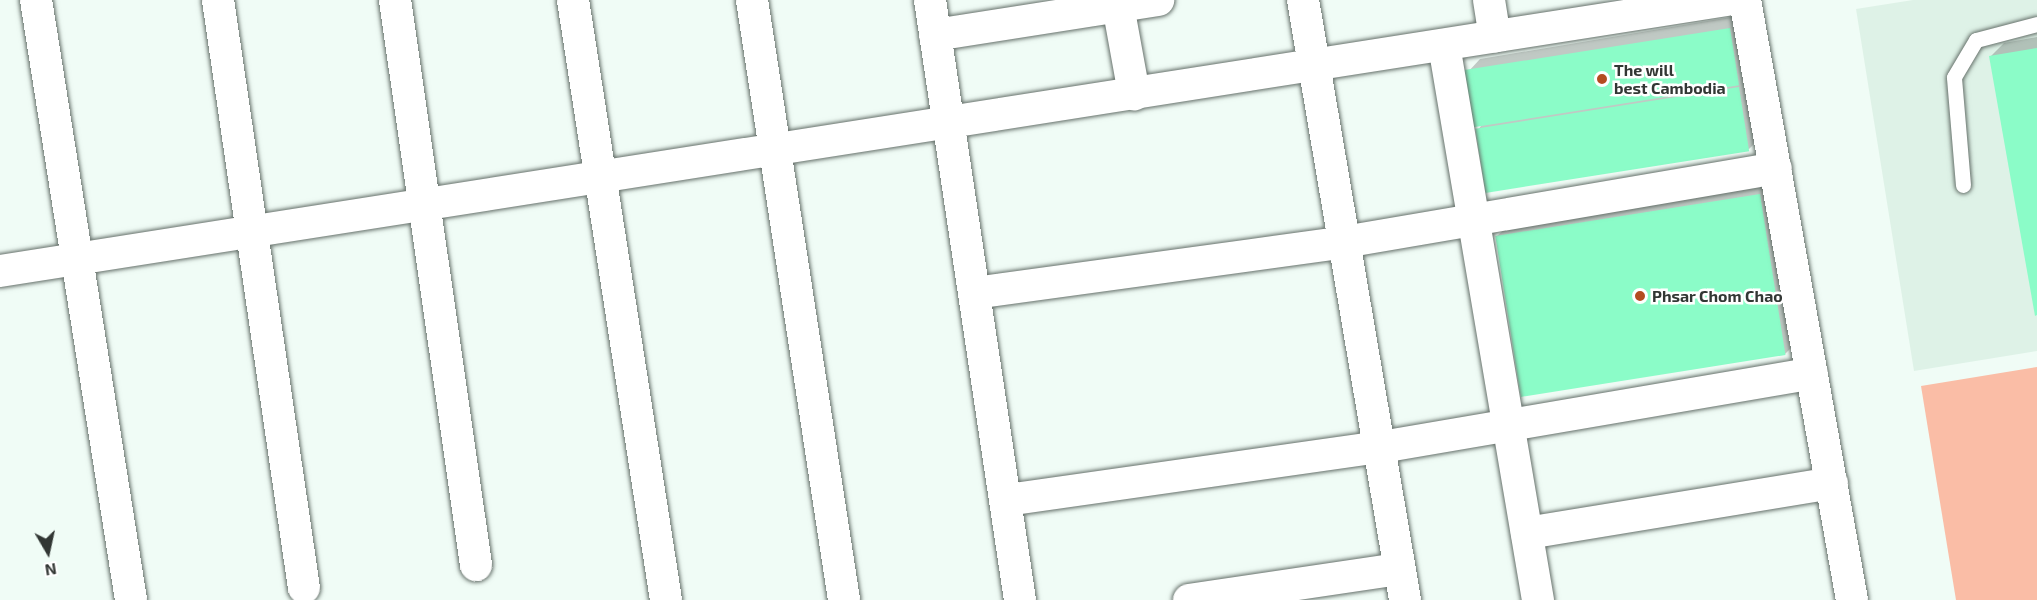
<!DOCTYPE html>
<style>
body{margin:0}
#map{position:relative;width:2037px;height:600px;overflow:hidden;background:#f0fcf6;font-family:"Exo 2",sans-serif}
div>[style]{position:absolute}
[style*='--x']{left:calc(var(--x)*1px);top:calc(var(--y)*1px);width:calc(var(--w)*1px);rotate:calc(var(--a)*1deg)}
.built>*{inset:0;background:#def2e7}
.green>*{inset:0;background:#fabda6}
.shadow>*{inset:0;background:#0003}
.building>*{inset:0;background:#8bfcc8;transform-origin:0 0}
.roads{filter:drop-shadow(0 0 2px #66716b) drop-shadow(0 0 2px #66716b)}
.lane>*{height:15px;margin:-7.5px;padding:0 7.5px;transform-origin:7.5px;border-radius:7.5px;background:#fff}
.street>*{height:32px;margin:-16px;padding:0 16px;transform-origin:16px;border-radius:16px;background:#fff}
.dots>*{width:16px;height:16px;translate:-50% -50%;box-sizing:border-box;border:3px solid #fff;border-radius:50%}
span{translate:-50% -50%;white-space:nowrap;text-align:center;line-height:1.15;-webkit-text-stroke:5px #fff;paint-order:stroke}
.poi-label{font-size:16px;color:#323734;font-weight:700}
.left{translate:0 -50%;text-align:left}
.north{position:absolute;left:18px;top:522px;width:60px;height:60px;-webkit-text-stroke:4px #fff;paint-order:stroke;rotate:171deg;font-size:16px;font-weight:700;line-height:24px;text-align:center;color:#323734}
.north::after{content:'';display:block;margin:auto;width:21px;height:27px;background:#323734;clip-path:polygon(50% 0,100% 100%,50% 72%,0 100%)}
</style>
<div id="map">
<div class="built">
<div style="clip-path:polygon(1913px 0,2037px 0,2037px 351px,1914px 371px,1856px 9px)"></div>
</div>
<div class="green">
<div style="clip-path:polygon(2037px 367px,2037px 600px,1956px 600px,1921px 386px)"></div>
</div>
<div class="shadow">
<div style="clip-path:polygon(1743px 15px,1762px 136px,1749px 149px,1477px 131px,1481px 126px,1467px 73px,1480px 59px)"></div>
<div style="clip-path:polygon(2037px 37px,2037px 314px,1990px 57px,2004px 43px)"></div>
<div style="clip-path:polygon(1773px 181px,1799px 340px,1785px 354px,1497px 236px,1511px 223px)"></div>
</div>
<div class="building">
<div style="left:1730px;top:28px;width:58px;height:269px;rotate:81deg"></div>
<div style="clip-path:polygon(2037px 48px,2037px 315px,2035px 316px,1989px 56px)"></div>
<div style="left:1739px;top:87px;width:65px;height:267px;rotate:81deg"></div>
<div style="left:1760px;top:194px;width:163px;height:268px;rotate:81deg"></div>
</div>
<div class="roads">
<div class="lane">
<div style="--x:1963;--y:185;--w:108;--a:-94.8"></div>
<div style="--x:1954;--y:77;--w:43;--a:-59.3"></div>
<div style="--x:1976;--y:40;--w:63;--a:-14.7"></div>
</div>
<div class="street">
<div style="--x:36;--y:0;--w:607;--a:81"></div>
<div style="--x:218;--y:0;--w:594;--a:81.68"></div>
<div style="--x:395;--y:0;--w:571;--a:81.84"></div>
<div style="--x:573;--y:0;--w:607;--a:81.19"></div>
<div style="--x:752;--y:0;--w:607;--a:81.28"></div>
<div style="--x:930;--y:0;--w:607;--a:81.47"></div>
<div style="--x:1117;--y:0;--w:96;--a:79.7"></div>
<div style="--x:1303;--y:0;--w:609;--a:80.35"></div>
<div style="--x:1489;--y:0;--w:37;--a:81"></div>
<div style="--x:1745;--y:0;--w:609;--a:79.89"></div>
<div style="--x:935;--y:35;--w:226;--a:-8.9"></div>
<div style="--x:1444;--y:45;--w:563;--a:80.39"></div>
<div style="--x:0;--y:271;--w:1748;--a:-8.92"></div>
<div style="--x:974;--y:293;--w:373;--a:-7.8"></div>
<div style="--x:1344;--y:242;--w:438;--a:-9.7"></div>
<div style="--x:1007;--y:500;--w:378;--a:-8.1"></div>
<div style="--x:1381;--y:447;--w:437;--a:-9.7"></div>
<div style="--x:1527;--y:533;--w:309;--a:-9.3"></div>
<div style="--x:1189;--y:600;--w:212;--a:-8.4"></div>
</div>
</div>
<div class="dots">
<div style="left:1602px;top:79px;background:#b34d20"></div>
<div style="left:1640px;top:296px;background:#b34d20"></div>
</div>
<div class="poi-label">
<span class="left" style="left:1614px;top:79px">The will<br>best Cambodia</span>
<span class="left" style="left:1652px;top:296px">Phsar Chom Chao</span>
</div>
<div class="north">N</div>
</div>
